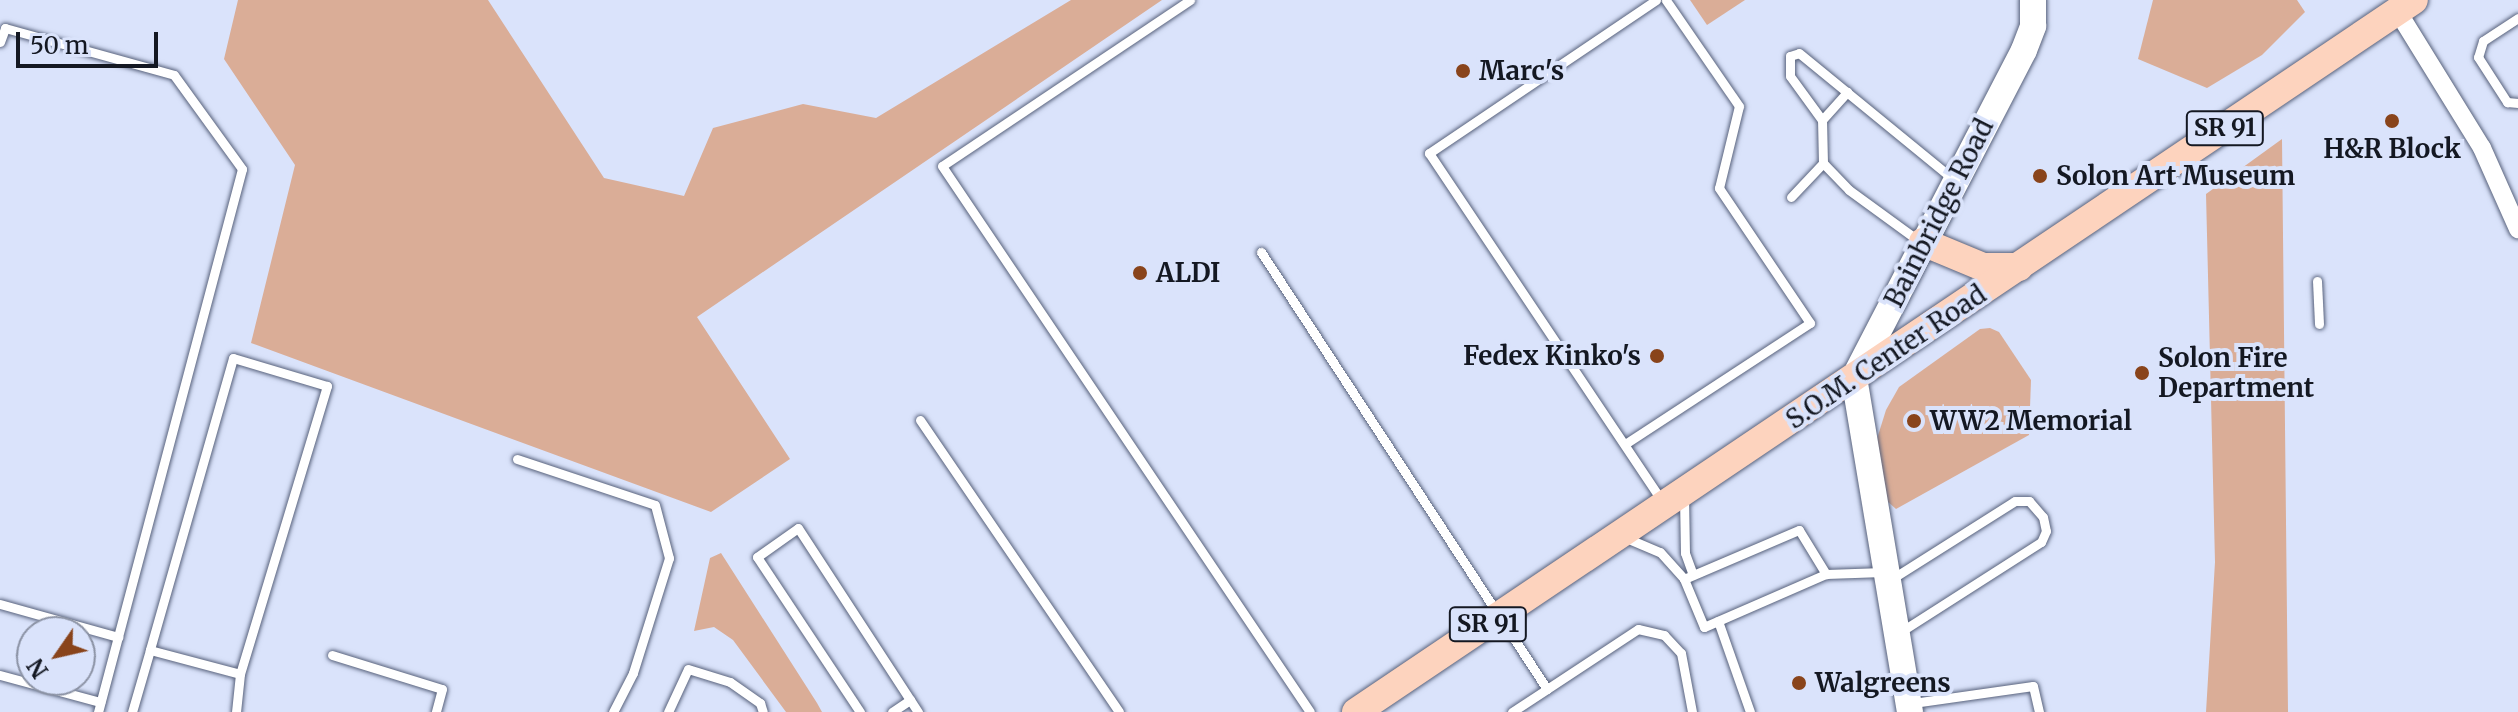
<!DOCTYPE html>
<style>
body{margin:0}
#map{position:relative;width:2518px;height:712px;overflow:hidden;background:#dae3fb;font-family:Merriweather,serif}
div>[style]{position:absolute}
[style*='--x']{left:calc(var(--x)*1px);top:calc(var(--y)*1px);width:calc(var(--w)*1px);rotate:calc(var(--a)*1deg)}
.green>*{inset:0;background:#daad97}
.roads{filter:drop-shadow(0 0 2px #58627c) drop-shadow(0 0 2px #58627c)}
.lane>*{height:9px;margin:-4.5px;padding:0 4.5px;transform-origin:4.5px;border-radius:4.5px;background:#fff}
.street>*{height:18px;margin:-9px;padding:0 9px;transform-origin:9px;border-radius:9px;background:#fff}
.secondary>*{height:26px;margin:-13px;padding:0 13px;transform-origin:13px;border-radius:13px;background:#fff}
.primary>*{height:28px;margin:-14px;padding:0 14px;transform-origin:14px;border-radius:14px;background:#fdd3be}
.dots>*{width:22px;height:22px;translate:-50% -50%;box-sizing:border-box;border:4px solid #dae3fb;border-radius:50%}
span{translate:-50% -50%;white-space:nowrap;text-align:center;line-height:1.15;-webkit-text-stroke:8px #dae3fb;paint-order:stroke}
.shield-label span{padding:2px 6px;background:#dae3fb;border:2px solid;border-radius:6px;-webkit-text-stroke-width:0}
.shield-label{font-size:24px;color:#141822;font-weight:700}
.poi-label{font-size:26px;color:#141822;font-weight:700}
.left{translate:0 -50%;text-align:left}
.right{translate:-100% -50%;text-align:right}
.street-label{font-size:26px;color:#141822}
.north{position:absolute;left:16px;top:616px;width:80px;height:80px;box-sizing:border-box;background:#dae3fb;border:2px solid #8b92a4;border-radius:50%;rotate:236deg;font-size:22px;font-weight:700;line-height:32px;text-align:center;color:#141822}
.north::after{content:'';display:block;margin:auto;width:28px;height:36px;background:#89441b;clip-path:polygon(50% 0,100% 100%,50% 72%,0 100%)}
.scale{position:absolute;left:16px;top:32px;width:142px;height:36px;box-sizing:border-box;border:4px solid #141822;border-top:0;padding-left:10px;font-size:24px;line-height:28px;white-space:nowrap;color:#141822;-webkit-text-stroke:6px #dae3fb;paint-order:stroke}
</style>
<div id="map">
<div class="green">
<div style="clip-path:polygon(238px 0,488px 0,604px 178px,684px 196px,713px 128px,803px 104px,876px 118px,1071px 0,1162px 0,697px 317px,790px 459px,711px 512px,251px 343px,295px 165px,224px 59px)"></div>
<div style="clip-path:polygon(1690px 0,1745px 0,1707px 25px)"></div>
<div style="clip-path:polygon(2153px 0,2297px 0,2305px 12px,2262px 55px,2207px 88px,2138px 59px)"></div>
<div style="clip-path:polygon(2282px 139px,2288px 712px,2206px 712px,2215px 562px,2206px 194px)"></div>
<div style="clip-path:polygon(1990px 328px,1999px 332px,2031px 380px,2029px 435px,1896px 509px,1887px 501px,1876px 442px,1886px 410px,1899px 387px,1980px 329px)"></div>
<div style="clip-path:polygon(721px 553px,817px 703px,822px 712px,786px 712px,733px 640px,714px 627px,694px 631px,710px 558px)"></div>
</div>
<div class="roads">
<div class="lane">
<div style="--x:1190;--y:0;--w:298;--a:146.2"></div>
<div style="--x:942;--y:166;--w:658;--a:56.02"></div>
<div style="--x:1656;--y:0;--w:274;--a:146"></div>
<div style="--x:1429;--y:153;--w:420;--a:56.2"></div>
<div style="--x:2518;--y:18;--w:42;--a:146.7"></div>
<div style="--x:2483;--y:41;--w:17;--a:107"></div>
<div style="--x:2478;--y:57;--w:54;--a:57.2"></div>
<div style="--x:2507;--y:102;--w:11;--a:5"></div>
<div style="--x:0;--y:42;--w:15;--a:-70"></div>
<div style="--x:5;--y:28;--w:175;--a:15.5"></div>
<div style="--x:174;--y:75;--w:116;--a:54.1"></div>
<div style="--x:242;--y:169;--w:562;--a:104.85"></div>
<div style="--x:1822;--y:120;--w:54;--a:-126"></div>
<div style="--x:1790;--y:76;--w:20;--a:-90"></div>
<div style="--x:1790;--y:56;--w:9;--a:-18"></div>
<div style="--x:1799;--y:53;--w:199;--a:39.3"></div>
<div style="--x:1823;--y:163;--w:37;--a:46"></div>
<div style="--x:1849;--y:190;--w:87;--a:36.1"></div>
<div style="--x:1791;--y:197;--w:47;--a:-46.7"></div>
<div style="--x:1823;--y:163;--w:43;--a:-91.3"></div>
<div style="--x:1822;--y:120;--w:38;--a:-48"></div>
<div style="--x:1261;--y:252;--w:522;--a:56.8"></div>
<div style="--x:1547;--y:689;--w:109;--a:-33.4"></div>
<div style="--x:1638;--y:629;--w:27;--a:13"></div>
<div style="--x:1664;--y:635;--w:25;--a:47"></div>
<div style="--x:1681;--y:653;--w:60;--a:79.4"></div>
<div style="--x:2317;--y:281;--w:43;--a:87.3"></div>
<div style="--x:920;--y:420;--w:353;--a:55.7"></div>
<div style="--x:1625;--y:444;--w:221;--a:-33.2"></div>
<div style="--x:1810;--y:323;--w:163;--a:-124"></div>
<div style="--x:1719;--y:188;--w:84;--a:-76.3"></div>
<div style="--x:1739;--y:106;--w:129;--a:-124.6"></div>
<div style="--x:517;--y:459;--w:145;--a:18.4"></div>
<div style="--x:655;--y:505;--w:55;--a:75.2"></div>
<div style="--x:669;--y:558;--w:121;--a:107.4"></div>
<div style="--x:633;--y:673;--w:44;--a:117.1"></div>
<div style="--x:1684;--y:496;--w:57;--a:89"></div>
<div style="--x:1685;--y:553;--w:23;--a:70"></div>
<div style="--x:1624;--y:537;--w:39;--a:23"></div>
<div style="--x:1660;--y:552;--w:36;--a:48"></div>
<div style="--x:1684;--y:579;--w:52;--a:67.4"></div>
<div style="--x:1704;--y:627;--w:133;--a:-23.5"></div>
<div style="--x:1826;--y:574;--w:57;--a:-2"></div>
<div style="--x:1684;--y:579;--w:125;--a:-23.1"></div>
<div style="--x:1799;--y:530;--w:52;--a:58.5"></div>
<div style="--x:1890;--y:580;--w:148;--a:-32.3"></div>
<div style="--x:2015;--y:501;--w:14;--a:0"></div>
<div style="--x:2029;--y:501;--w:21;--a:49"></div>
<div style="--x:2043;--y:517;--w:14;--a:78"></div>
<div style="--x:2046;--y:531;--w:12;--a:114"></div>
<div style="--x:2041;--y:542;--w:167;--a:147.4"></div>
<div style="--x:0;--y:604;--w:123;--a:15.6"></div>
<div style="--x:1718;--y:621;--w:96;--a:70.6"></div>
<div style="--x:332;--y:655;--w:115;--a:17.2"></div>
<div style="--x:442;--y:689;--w:24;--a:105"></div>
<div style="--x:0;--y:675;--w:104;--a:15.1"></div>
<div style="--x:1913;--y:703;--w:121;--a:-8.1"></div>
<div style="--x:2033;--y:686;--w:27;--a:77"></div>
<div style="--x:132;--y:712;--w:65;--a:-73.8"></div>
<div style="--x:236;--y:712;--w:38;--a:-84"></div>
<div style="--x:240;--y:674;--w:301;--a:-73.2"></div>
<div style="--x:327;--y:386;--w:98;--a:-163.4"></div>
<div style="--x:233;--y:358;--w:304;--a:105.9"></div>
<div style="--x:150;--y:650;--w:93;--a:14.9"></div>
<div style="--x:668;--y:712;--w:47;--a:-65.1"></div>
<div style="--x:688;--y:669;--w:44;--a:17.2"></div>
<div style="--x:730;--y:682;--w:37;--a:35"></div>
<div style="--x:760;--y:703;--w:9;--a:72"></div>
<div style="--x:860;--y:712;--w:186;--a:-123.6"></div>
<div style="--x:757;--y:557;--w:50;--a:-35.3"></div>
<div style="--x:798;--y:528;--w:220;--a:56.9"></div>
<div style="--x:892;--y:712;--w:22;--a:-34"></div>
<div style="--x:1512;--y:712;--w:42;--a:-33.3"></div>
</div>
<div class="street">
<div style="--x:2398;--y:12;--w:160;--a:58.3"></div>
<div style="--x:2482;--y:148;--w:89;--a:66"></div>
</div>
<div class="secondary">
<div style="--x:1910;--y:712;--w:339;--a:-99.5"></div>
<div style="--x:1854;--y:378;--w:369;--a:-62.6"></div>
<div style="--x:2024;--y:50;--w:26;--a:-69"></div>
<div style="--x:2033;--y:26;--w:26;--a:-90"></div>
</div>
<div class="primary">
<div style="--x:1923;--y:242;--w:65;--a:22.6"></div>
<div style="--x:1983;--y:267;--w:36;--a:0"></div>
<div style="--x:1356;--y:712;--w:1275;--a:-33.94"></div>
</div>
</div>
<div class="dots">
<div style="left:1463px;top:71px;background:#89441b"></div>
<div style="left:2392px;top:121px;background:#89441b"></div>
<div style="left:2040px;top:176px;background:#89441b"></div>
<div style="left:1140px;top:273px;background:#89441b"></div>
<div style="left:1657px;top:356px;background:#89441b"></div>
<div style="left:2142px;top:373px;background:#89441b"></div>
<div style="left:1914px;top:421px;background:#89441b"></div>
<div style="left:1799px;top:683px;background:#89441b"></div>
</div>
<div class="shield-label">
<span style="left:2225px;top:128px">SR 91</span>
<span style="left:1488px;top:624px">SR 91</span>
</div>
<div class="poi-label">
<span class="left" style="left:1479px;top:71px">Marc's</span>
<span style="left:2392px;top:149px">H&amp;R Block</span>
<span class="left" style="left:2056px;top:176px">Solon Art Museum</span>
<span class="left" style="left:1156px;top:273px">ALDI</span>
<span class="right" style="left:1641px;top:356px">Fedex Kinko's</span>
<span class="left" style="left:2158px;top:373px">Solon Fire<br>Department</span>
<span class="left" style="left:1930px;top:421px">WW2 Memorial</span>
<span class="left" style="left:1815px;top:683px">Walgreens</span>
</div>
<div class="street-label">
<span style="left:1939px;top:213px;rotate:-63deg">Bainbridge Road</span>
<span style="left:1886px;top:357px;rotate:-34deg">S.O.M. Center Road</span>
</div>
<div class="north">N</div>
<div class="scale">50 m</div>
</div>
